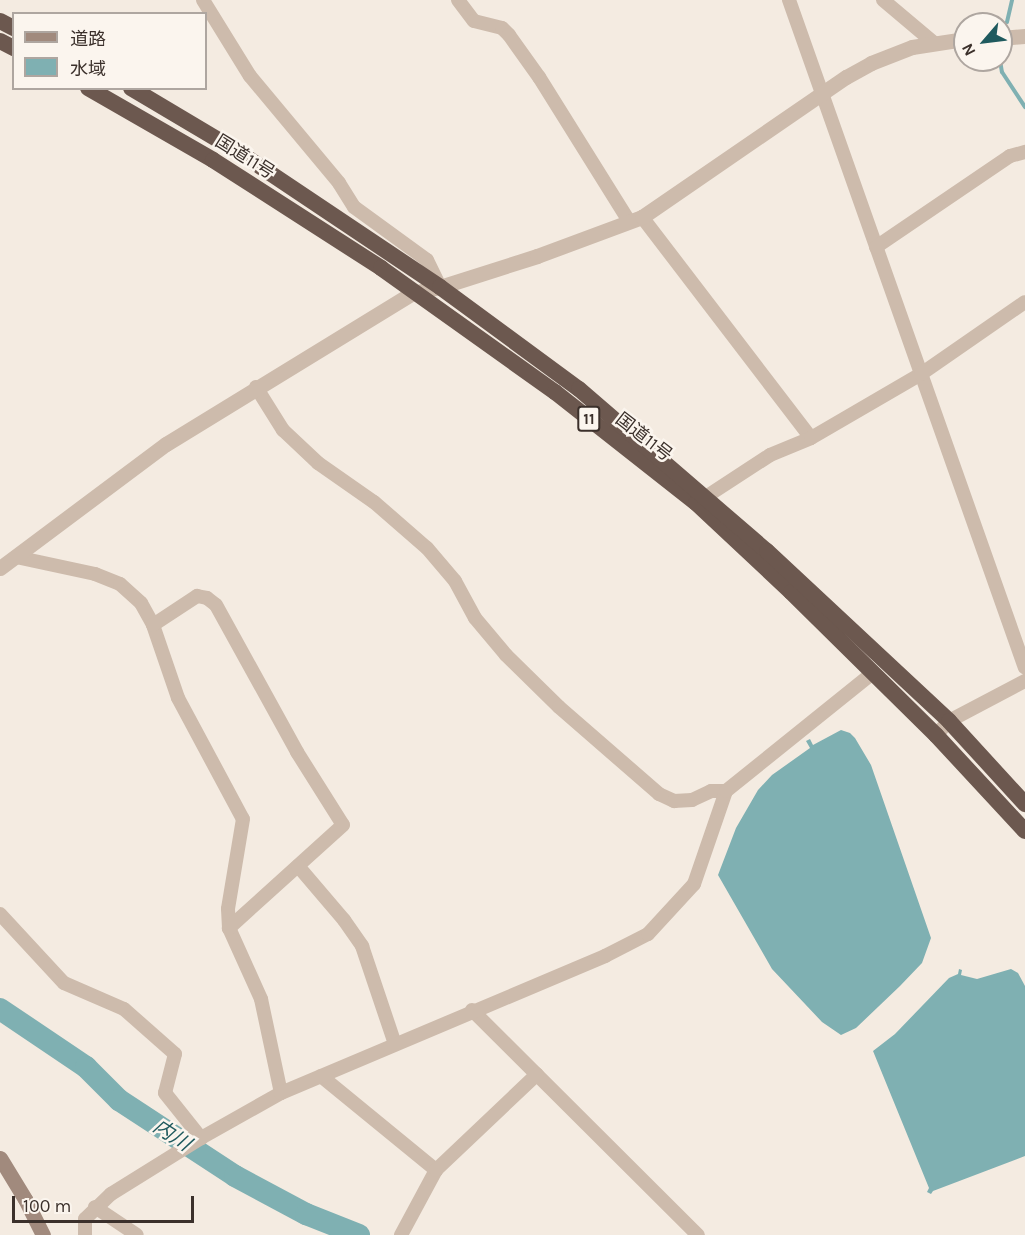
<!DOCTYPE html>
<meta charset="utf-8">
<style>
body{margin:0}
#map{position:relative;width:1025px;height:1235px;overflow:hidden;background:#f4ebe1;font-family:Karla,"Noto Sans JP",sans-serif}
div>[style]{position:absolute}
[style*='--x']{left:calc(var(--x)*1px);top:calc(var(--y)*1px);width:calc(var(--w)*1px);rotate:calc(var(--a)*1deg)}
.water>*{inset:0;background:#7fb0b2}
.stream>*{height:4px;margin:-2px;padding:0 2px;transform-origin:2px;border-radius:2px;background:#7fb0b2}
.river>*{height:22px;margin:-11px;padding:0 11px;transform-origin:11px;border-radius:11px;background:#7fb0b2}
.minor>*{height:14px;margin:-7px;padding:0 7px;transform-origin:7px;border-radius:7px;background:#cdbbac}
.tertiary>*{height:15px;margin:-7.5px;padding:0 7.5px;transform-origin:7.5px;border-radius:7.5px;background:#cdbbac}
.secondary>*{height:15px;margin:-7.5px;padding:0 7.5px;transform-origin:7.5px;border-radius:7.5px;background:#a18a7d}
.trunk>*{height:16px;margin:-8px;padding:0 8px;transform-origin:8px;border-radius:8px;background:#6c584f}
span{translate:-50% -50%;white-space:nowrap;text-align:center;line-height:1.15;-webkit-text-stroke:5px #fbf5ee;paint-order:stroke}
.shield-label span{padding:2px 4px;background:#fbf5ee;border:2px solid;border-radius:4px;-webkit-text-stroke-width:0}
.shield-label{font-size:16px;color:#3b302b;font-weight:700}
.street-label{font-size:18px;color:#3b302b}
.water-label{font-size:20px;color:#1f5a5e;font-style:italic}
.legend{position:absolute;left:12px;top:12px;width:195px;height:78px;box-sizing:border-box;background:#fbf5ee;border:2px solid #aea6a0;margin:0;padding:8px 10px;list-style:none;font-size:18px;color:#3b302b}
.legend li{display:flex;align-items:center;gap:12px;height:30px}
.legend b{width:30px;border:2px solid #aea6a0}
.north{position:absolute;left:953px;top:12px;width:60px;height:60px;box-sizing:border-box;background:#fbf5ee;border:2px solid #aea6a0;border-radius:50%;rotate:242deg;font-size:16px;font-weight:700;line-height:24px;text-align:center;color:#3b302b}
.north::after{content:'';display:block;margin:auto;width:21px;height:27px;background:#1f5a5e;clip-path:polygon(50% 0,100% 100%,50% 72%,0 100%)}
.scale{position:absolute;left:12px;top:1196px;width:182px;height:27px;box-sizing:border-box;border:3px solid #3b302b;border-top:0;padding-left:8px;font-size:18px;line-height:21px;white-space:nowrap;color:#3b302b;-webkit-text-stroke:4px #fbf5ee;paint-order:stroke}
</style>
<div id="map">
<div class="water">
<div style="clip-path:polygon(841px 730px,850px 733px,855px 738px,871px 765px,931px 938px,922px 963px,900px 986px,856px 1028px,841px 1035px,822px 1022px,772px 969px,718px 875px,736px 828px,758px 790px,772px 775px,810px 748px,806px 741px,810px 739px,813px 745px)"></div>
<div style="clip-path:polygon(959px 969px,962px 970px,961px 975px,977px 979px,1011px 969px,1018px 973px,1025px 986px,1025px 1156px,933px 1191px,931px 1194px,927px 1192px,929px 1188px,873px 1051px,895px 1034px,949px 978px,958px 974px)"></div>
</div>
<div class="stream">
<div style="--x:1007;--y:22;--w:23;--a:-77"></div>
<div style="--x:1000;--y:60;--w:12;--a:81"></div>
<div style="--x:1002;--y:72;--w:42;--a:56.7"></div>
</div>
<div class="river">
<div style="--x:0;--y:1009;--w:104;--a:34"></div>
<div style="--x:86;--y:1067;--w:47;--a:45"></div>
<div style="--x:119;--y:1100;--w:139;--a:33.2"></div>
<div style="--x:235;--y:1176;--w:81;--a:28.2"></div>
<div style="--x:306;--y:1214;--w:57;--a:21.6"></div>
</div>
<div class="minor">
<div style="--x:203;--y:0;--w:89;--a:58.3"></div>
<div style="--x:250;--y:76;--w:139;--a:50.2"></div>
<div style="--x:339;--y:183;--w:28;--a:58"></div>
<div style="--x:354;--y:207;--w:90;--a:36"></div>
<div style="--x:427;--y:260;--w:30;--a:64"></div>
<div style="--x:458;--y:0;--w:26;--a:53"></div>
<div style="--x:474;--y:21;--w:29;--a:14"></div>
<div style="--x:502;--y:28;--w:10;--a:45"></div>
<div style="--x:509;--y:35;--w:52;--a:54.5"></div>
<div style="--x:539;--y:77;--w:170;--a:58"></div>
<div style="--x:789;--y:0;--w:708;--a:70.54"></div>
<div style="--x:883;--y:0;--w:67;--a:40.1"></div>
<div style="--x:642;--y:217;--w:278;--a:52.6"></div>
<div style="--x:876;--y:247;--w:162;--a:-34.2"></div>
<div style="--x:1010;--y:156;--w:16;--a:-15"></div>
<div style="--x:256;--y:387;--w:51;--a:57.9"></div>
<div style="--x:283;--y:430;--w:48;--a:43.3"></div>
<div style="--x:318;--y:463;--w:68;--a:34.9"></div>
<div style="--x:374;--y:502;--w:70;--a:41"></div>
<div style="--x:427;--y:548;--w:43;--a:49.7"></div>
<div style="--x:455;--y:581;--w:42;--a:61.6"></div>
<div style="--x:475;--y:618;--w:48;--a:50"></div>
<div style="--x:506;--y:655;--w:74;--a:44.5"></div>
<div style="--x:559;--y:707;--w:133;--a:41"></div>
<div style="--x:659;--y:794;--w:17;--a:25"></div>
<div style="--x:674;--y:801;--w:18;--a:-3"></div>
<div style="--x:692;--y:800;--w:21;--a:-25"></div>
<div style="--x:711;--y:791;--w:15;--a:0"></div>
<div style="--x:698;--y:502;--w:86;--a:-33.1"></div>
<div style="--x:770;--y:455;--w:44;--a:-22.5"></div>
<div style="--x:811;--y:438;--w:127;--a:-30.2"></div>
<div style="--x:921;--y:374;--w:126;--a:-34.7"></div>
<div style="--x:16;--y:557;--w:81;--a:12.1"></div>
<div style="--x:95;--y:574;--w:27;--a:22"></div>
<div style="--x:120;--y:584;--w:28;--a:42"></div>
<div style="--x:141;--y:603;--w:25;--a:61"></div>
<div style="--x:153;--y:625;--w:77;--a:71.1"></div>
<div style="--x:178;--y:698;--w:137;--a:61.8"></div>
<div style="--x:243;--y:819;--w:91;--a:99.5"></div>
<div style="--x:228;--y:909;--w:19;--a:87"></div>
<div style="--x:229;--y:928;--w:78;--a:65.7"></div>
<div style="--x:261;--y:999;--w:96;--a:78"></div>
<div style="--x:153;--y:625;--w:53;--a:-33.4"></div>
<div style="--x:197;--y:596;--w:10;--a:11"></div>
<div style="--x:207;--y:598;--w:11;--a:38"></div>
<div style="--x:216;--y:605;--w:168;--a:61.1"></div>
<div style="--x:297;--y:752;--w:86;--a:57.8"></div>
<div style="--x:343;--y:825;--w:154;--a:137.9"></div>
<div style="--x:936;--y:735;--w:19;--a:-47"></div>
<div style="--x:949;--y:721;--w:86;--a:-27.8"></div>
<div style="--x:298;--y:866;--w:71;--a:49.6"></div>
<div style="--x:344;--y:920;--w:32;--a:55"></div>
<div style="--x:362;--y:946;--w:103;--a:71.4"></div>
<div style="--x:0;--y:914;--w:94;--a:47.2"></div>
<div style="--x:64;--y:983;--w:65;--a:23.4"></div>
<div style="--x:124;--y:1009;--w:68;--a:41.4"></div>
<div style="--x:175;--y:1054;--w:40;--a:104.4"></div>
<div style="--x:165;--y:1093;--w:58;--a:51.3"></div>
<div style="--x:472;--y:1010;--w:319;--a:44.9"></div>
<div style="--x:321;--y:1076;--w:149;--a:39.3"></div>
<div style="--x:95;--y:1207;--w:50;--a:33.7"></div>
<div style="--x:85;--y:1235;--w:16;--a:-90"></div>
<div style="--x:85;--y:1219;--w:36;--a:-44"></div>
<div style="--x:111;--y:1194;--w:106;--a:-31.9"></div>
<div style="--x:201;--y:1138;--w:92;--a:-29.4"></div>
<div style="--x:281;--y:1093;--w:352;--a:-22.9"></div>
<div style="--x:605;--y:956;--w:48;--a:-27.1"></div>
<div style="--x:648;--y:934;--w:68;--a:-47.4"></div>
<div style="--x:694;--y:884;--w:98;--a:-71"></div>
<div style="--x:726;--y:791;--w:189;--a:-38.8"></div>
<div style="--x:401;--y:1235;--w:74;--a:-61.7"></div>
<div style="--x:436;--y:1170;--w:139;--a:-43.5"></div>
</div>
<div class="tertiary">
<div style="--x:1001;--y:38;--w:24;--a:-5"></div>
<div style="--x:0;--y:568;--w:207;--a:-36.8"></div>
<div style="--x:166;--y:444;--w:289;--a:-31.5"></div>
<div style="--x:412;--y:293;--w:29;--a:-12"></div>
<div style="--x:440;--y:287;--w:102;--a:-17.7"></div>
<div style="--x:537;--y:256;--w:112;--a:-20.4"></div>
<div style="--x:642;--y:217;--w:247;--a:-34.5"></div>
<div style="--x:846;--y:77;--w:29;--a:-29"></div>
<div style="--x:871;--y:63;--w:44;--a:-21.3"></div>
<div style="--x:912;--y:47;--w:54;--a:-8.6"></div>
</div>
<div class="secondary">
<div style="--x:0;--y:1158;--w:48;--a:58.6"></div>
<div style="--x:25;--y:1199;--w:40;--a:63.4"></div>
</div>
<div class="trunk">
<div style="--x:0;--y:21;--w:16;--a:27"></div>
<div style="--x:0;--y:41;--w:16;--a:27"></div>
<div style="--x:88;--y:88;--w:144;--a:29.9"></div>
<div style="--x:213;--y:160;--w:200;--a:32.7"></div>
<div style="--x:381;--y:268;--w:214;--a:35.5"></div>
<div style="--x:555;--y:392;--w:179;--a:38.2"></div>
<div style="--x:696;--y:503;--w:130;--a:43.1"></div>
<div style="--x:791;--y:592;--w:204;--a:44.6"></div>
<div style="--x:936;--y:735;--w:131;--a:47.2"></div>
<div style="--x:131;--y:88;--w:123;--a:30.7"></div>
<div style="--x:237;--y:151;--w:244;--a:33.8"></div>
<div style="--x:440;--y:287;--w:172;--a:36.3"></div>
<div style="--x:579;--y:389;--w:248;--a:40.8"></div>
<div style="--x:767;--y:551;--w:249;--a:43"></div>
<div style="--x:949;--y:721;--w:113;--a:47.5"></div>
</div>
<div class="shield-label">
<span style="left:589px;top:419px">11</span>
</div>
<div class="street-label">
<span style="left:245px;top:157px;rotate:32deg">国道11号</span>
<span style="left:644px;top:437px;rotate:38deg">国道11号</span>
</div>
<div class="water-label">
<span style="left:172px;top:1135px;rotate:33deg">内川</span>
</div>
<ul class="legend">
<li><b style="height:8px;background:#a18a7d"></b>道路</li>
<li><b style="height:16px;background:#7fb0b2"></b>水域</li>
</ul>
<div class="north">N</div>
<div class="scale">100 m</div>
</div>
